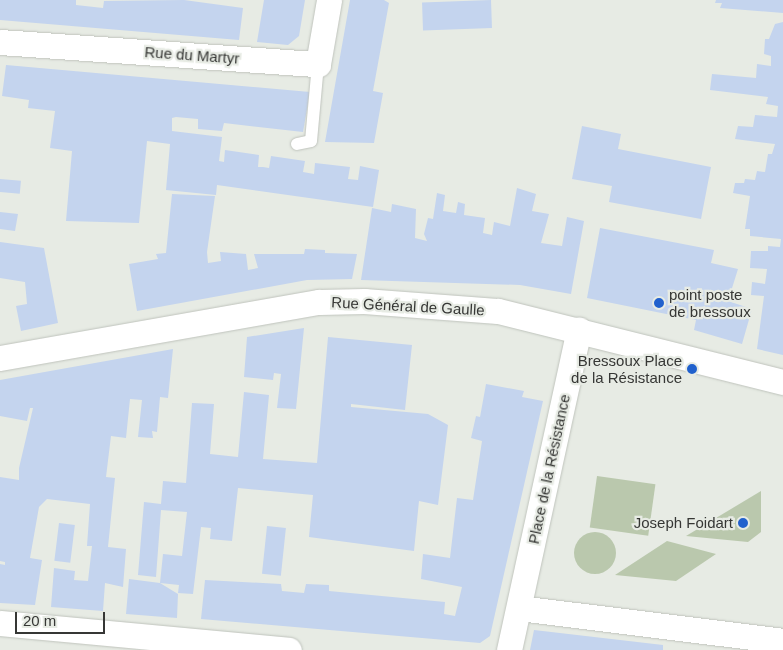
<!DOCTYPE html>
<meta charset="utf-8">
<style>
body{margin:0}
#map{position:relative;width:783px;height:650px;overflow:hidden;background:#e7ebe4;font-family:Helvetica,sans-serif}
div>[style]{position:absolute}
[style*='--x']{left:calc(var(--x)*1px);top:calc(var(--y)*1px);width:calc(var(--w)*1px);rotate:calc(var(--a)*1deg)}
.green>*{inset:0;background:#bac8ad;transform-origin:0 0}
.round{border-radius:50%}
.building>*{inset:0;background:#c4d4ee;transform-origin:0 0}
.roads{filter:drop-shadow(0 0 1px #bfc3bc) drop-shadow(0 0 1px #bfc3bc)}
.lane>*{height:12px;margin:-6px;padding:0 6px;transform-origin:6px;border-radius:6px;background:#fff}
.street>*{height:25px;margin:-12.5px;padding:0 12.5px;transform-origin:12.5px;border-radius:12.5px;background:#fff}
.dots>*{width:14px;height:14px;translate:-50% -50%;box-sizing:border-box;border:2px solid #e7ebe4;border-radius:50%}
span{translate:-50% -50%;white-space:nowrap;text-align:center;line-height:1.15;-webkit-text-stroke:4.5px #e7ebe4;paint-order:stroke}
.street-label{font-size:15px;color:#363735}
.poi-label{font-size:15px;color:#363735}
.left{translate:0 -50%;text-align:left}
.right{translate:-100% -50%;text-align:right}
.scale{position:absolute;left:15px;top:612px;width:90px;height:22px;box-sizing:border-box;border:2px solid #363735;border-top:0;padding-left:6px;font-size:15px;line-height:18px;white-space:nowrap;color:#363735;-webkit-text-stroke:4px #e7ebe4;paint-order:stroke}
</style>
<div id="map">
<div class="green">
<div style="left:597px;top:476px;width:59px;height:52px;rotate:8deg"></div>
<div style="clip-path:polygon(761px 491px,761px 532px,748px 542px,686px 536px)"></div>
<div class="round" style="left:574px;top:532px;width:42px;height:42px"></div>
<div style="clip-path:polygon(667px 541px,716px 554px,676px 581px,615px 575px)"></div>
</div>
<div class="building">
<div style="clip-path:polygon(0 0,76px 0,76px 5px,103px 8px,104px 1px,184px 0,243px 8px,239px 40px,0 20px)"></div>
<div style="clip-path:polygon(264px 0,305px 0,299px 36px,288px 45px,257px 42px)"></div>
<div style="clip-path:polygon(350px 0,384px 0,389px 3px,373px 91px,383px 93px,374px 143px,325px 142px)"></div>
<div style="left:491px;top:0;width:28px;height:69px;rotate:88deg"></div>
<div style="clip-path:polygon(716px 0,783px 0,783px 13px,720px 8px,722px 3px,715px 3px)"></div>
<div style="clip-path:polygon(783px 22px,783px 355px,757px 349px,764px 296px,751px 295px,752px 282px,765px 284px,767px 269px,750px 268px,751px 251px,768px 251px,768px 246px,780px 247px,781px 239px,750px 236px,750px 229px,745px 229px,750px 196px,733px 193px,735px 183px,744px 183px,745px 179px,755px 180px,757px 171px,765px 172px,768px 154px,772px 154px,775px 144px,735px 139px,738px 126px,753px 127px,755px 115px,777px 117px,778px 106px,766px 104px,768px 97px,710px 90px,712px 74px,756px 78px,757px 64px,771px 66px,771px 56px,764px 54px,765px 39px,769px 39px,775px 24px)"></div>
<div style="clip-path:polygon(6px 65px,310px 92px,303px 132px,224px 123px,222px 131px,198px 129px,198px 119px,176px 117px,172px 118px,172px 131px,222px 137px,219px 161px,224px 162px,225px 150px,259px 155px,258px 167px,263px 167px,269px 168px,271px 156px,305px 161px,303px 172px,314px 174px,315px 163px,350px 167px,348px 179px,358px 180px,360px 166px,379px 170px,373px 207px,217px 185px,216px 195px,166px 190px,170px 144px,147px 141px,139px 223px,66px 221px,72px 151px,50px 148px,55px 111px,28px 108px,29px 100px,2px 96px)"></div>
<div style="clip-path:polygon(582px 126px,621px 134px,618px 149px,711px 167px,701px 219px,609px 202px,612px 186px,572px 179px)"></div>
<div style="left:0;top:179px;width:21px;height:13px;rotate:5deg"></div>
<div style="clip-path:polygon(517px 188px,536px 194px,532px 211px,549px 214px,541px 243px,562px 246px,567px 217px,584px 221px,571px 294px,520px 285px,361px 280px,372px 208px,391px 212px,392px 204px,416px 209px,415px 238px,427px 241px,424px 234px,428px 218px,433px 219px,437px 193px,445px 195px,443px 211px,456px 213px,458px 202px,465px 204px,464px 215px,485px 218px,483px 233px,492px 235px,494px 222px,510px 226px)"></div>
<div style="clip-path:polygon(172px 194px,215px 196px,207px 252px,208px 263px,221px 261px,220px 252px,246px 254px,248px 270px,258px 268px,254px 254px,304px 254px,305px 249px,325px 250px,325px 253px,357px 254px,352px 279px,307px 280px,137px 311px,129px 264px,158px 259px,156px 254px,166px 253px)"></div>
<div style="clip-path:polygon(0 212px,18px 214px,15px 231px,0 229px)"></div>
<div style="clip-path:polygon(600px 228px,714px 250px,711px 263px,738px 269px,728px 301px,752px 309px,742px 344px,694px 330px,696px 320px,587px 298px)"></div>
<div style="clip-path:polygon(0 242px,44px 248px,58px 323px,21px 331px,16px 306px,27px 304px,25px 282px,0 278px)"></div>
<div style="clip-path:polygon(304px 328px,296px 409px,277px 408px,281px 374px,274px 373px,273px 380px,244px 377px,247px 337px)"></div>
<div style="clip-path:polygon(328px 337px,412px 345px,405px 410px,351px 404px,351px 407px,428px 414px,448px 425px,438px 505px,419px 501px,414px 551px,309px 537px,313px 495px,238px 488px,232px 541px,210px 539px,211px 528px,201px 527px,193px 594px,178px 593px,179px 585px,160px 583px,178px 594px,177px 618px,126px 614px,129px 579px,160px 583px,163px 554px,182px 556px,187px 512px,161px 510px,156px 577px,138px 575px,144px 502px,161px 504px,163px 481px,186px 483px,192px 403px,214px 404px,210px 454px,238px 457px,244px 392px,269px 395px,263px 459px,317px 463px)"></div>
<div style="clip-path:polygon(173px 349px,168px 398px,160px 397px,157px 432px,152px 431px,153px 438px,138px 437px,142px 400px,130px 399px,126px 438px,111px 436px,106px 477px,115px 478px,108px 547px,126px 549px,123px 587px,105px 583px,103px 611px,51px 607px,54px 568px,75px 571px,74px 580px,88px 581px,92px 546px,87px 546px,90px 504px,47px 499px,39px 507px,30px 558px,42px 560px,35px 605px,0 603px,0 564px,5px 565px,5px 562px,0 561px,0 477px,19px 480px,19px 468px,33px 408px,30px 408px,27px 421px,0 416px,0 380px)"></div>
<div style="clip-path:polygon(486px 384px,524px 391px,522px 397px,543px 401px,490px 636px,480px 643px,201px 619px,205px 580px,281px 584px,282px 591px,304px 593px,306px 584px,329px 585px,329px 591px,445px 602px,444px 614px,455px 616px,462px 587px,421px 579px,423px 554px,450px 558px,457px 498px,473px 500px,482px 441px,471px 438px,476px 416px,480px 417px)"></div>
<div style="left:59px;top:523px;width:16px;height:38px;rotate:7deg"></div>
<div style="left:267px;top:526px;width:19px;height:48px;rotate:6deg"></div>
<div style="clip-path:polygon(534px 630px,663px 645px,663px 650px,530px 650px)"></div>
</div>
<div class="roads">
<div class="lane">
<div style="--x:297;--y:144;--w:14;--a:-12"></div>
<div style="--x:311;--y:141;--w:77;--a:-84.8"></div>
</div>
<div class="street">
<div style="--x:0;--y:42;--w:319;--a:4"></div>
<div style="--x:318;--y:64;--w:65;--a:-80.2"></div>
<div style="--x:0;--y:358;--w:324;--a:-10"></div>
<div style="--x:319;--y:302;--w:45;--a:-1.3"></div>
<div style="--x:364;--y:301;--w:134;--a:4.3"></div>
<div style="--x:498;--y:311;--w:294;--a:14"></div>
<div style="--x:519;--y:608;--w:266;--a:7.1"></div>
<div style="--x:0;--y:623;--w:290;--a:5.3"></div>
<div style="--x:509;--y:650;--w:328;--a:-77.7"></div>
</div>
</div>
<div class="dots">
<div style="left:659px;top:303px;background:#2161cd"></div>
<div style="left:692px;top:369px;background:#2161cd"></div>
<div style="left:743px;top:523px;background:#2161cd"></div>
</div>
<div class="street-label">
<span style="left:192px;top:55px;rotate:4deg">Rue du Martyr</span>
<span style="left:408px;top:306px;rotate:3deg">Rue Général de Gaulle</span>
<span style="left:549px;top:469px;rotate:-78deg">Place de la Résistance</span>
</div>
<div class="poi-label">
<span class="left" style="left:669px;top:303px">point poste<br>de bressoux</span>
<span class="right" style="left:682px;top:369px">Bressoux Place<br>de la Résistance</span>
<span class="right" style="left:733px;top:523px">Joseph Foidart</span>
</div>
<div class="scale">20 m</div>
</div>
